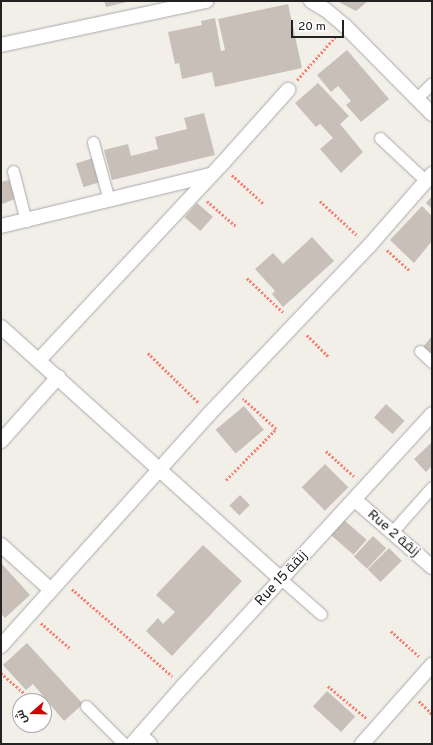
<!DOCTYPE html>
<meta charset="utf-8">
<style>
body{margin:0}
#map{position:relative;width:433px;height:745px;overflow:hidden;background:#f2efe9;font-family:Overpass,Cairo,sans-serif}
div>[style]{position:absolute}
[style*='--x']{left:calc(var(--x)*1px);top:calc(var(--y)*1px);width:calc(var(--w)*1px);rotate:calc(var(--a)*1deg)}
.building>*{inset:0;background:#c7bfb8;transform-origin:0 0}
.path>*{height:2.5px;margin-top:-1.25px;transform-origin:0;background:repeating-linear-gradient(90deg,#fa8072 0 2px,transparent 0 4px)}
.roads{filter:drop-shadow(0 0 1px #a9a9a9) drop-shadow(0 0 1px #a9a9a9)}
.pedestrian>*{height:11px;margin:-5.5px;padding:0 5.5px;transform-origin:5.5px;border-radius:5.5px;background:#fff}
.minor>*{height:14px;margin:-7px;padding:0 7px;transform-origin:7px;border-radius:7px;background:#fff}
span{translate:-50% -50%;white-space:nowrap;text-align:center;line-height:1.15;-webkit-text-stroke:3px #fff;paint-order:stroke}
.street-label{font-size:14px;color:#222}
.frame{position:absolute;inset:0;border:2px solid #222;pointer-events:none}
.north{position:absolute;left:12px;top:693px;width:40px;height:40px;box-sizing:border-box;background:#fff;border:1px solid #a7a7a7;border-radius:50%;rotate:250deg;font-size:11px;font-weight:700;line-height:16px;text-align:center;color:#222}
.north::after{content:'';display:block;margin:auto;width:14px;height:18px;background:#d40000;clip-path:polygon(50% 0,100% 100%,50% 72%,0 100%)}
.scale{position:absolute;left:291px;top:20px;width:53px;height:18px;box-sizing:border-box;border:2px solid #222;border-top:0;padding-left:5px;font-size:12px;line-height:14px;white-space:nowrap;color:#222;-webkit-text-stroke:3px #fff;paint-order:stroke}
</style>
<div id="map">
<div class="building">
<div style="clip-path:polygon(104px 1px,127px 1px,127px 2px,106px 7px)"></div>
<div style="clip-path:polygon(337px 1px,368px 1px,356px 11px)"></div>
<div style="clip-path:polygon(288px 4px,302px 68px,215px 87px,212px 72px,182px 79px,179px 63px,175px 64px,168px 32px,202px 25px,201px 21px,215px 18px,221px 51px,225px 50px,218px 19px)"></div>
<div style="clip-path:polygon(347px 50px,389px 99px,361px 122px,346px 105px,351px 101px,338px 86px,331px 92px,317px 75px)"></div>
<div style="clip-path:polygon(318px 83px,349px 116px,340px 124px,363px 152px,341px 173px,320px 149px,333px 138px,320px 124px,316px 127px,295px 103px)"></div>
<div style="clip-path:polygon(204px 113px,215px 155px,112px 180px,104px 150px,128px 144px,131px 156px,158px 149px,155px 137px,187px 129px,184px 118px)"></div>
<div style="left:93px;top:158px;width:25px;height:18px;rotate:72deg"></div>
<div style="clip-path:polygon(9px 180px,15px 199px,2px 204px,1px 182px)"></div>
<div style="clip-path:polygon(432px 196px,432px 209px,426px 203px)"></div>
<div style="left:197px;top:203px;width:21px;height:19px;rotate:41deg"></div>
<div style="clip-path:polygon(422px 206px,432px 216px,432px 241px,414px 263px,390px 240px)"></div>
<div style="clip-path:polygon(312px 237px,334px 261px,283px 307px,272px 294px,275px 291px,255px 269px,273px 253px,283px 264px)"></div>
<div style="clip-path:polygon(432px 336px,432px 354px,423px 347px)"></div>
<div style="left:386px;top:404px;width:25px;height:18px;rotate:42deg"></div>
<div style="left:244px;top:406px;width:31px;height:37px;rotate:50deg"></div>
<div style="clip-path:polygon(432px 442px,432px 466px,426px 472px,414px 459px)"></div>
<div style="left:325px;top:464px;width:33px;height:33px;rotate:45deg"></div>
<div style="left:240px;top:495px;width:14px;height:15px;rotate:45deg"></div>
<div style="left:344px;top:520px;width:30px;height:20px;rotate:41deg"></div>
<div style="left:373px;top:536px;width:18px;height:28px;rotate:43deg"></div>
<div style="clip-path:polygon(203px 545px,242px 581px,172px 656px,146px 631px,158px 618px,163px 624px,175px 612px,156px 595px)"></div>
<div style="left:389px;top:548px;width:18px;height:30px;rotate:45deg"></div>
<div style="clip-path:polygon(1px 563px,30px 595px,5px 618px,1px 614px)"></div>
<div style="clip-path:polygon(27px 643px,83px 704px,64px 721px,33px 684px,26px 690px,3px 665px)"></div>
<div style="left:327px;top:691px;width:38px;height:21px;rotate:42deg"></div>
</div>
<div class="path">
<div style="--x:297;--y:80;--w:57;--a:-48.5"></div>
<div style="--x:232;--y:175;--w:43;--a:42.2"></div>
<div style="--x:207;--y:201;--w:38;--a:41"></div>
<div style="--x:320;--y:201;--w:52;--a:42.6"></div>
<div style="--x:387;--y:250;--w:30;--a:42"></div>
<div style="--x:247;--y:278;--w:51;--a:43.4"></div>
<div style="--x:307;--y:335;--w:31;--a:45"></div>
<div style="--x:148;--y:353;--w:71;--a:44.4"></div>
<div style="--x:326;--y:451;--w:38;--a:42"></div>
<div style="--x:226;--y:480;--w:71;--a:-45.6"></div>
<div style="--x:276;--y:429;--w:45;--a:-137.7"></div>
<div style="--x:72;--y:589;--w:133;--a:41"></div>
<div style="--x:41;--y:623;--w:40;--a:41"></div>
<div style="--x:391;--y:631;--w:39;--a:42"></div>
<div style="--x:1;--y:673;--w:37;--a:41"></div>
<div style="--x:328;--y:686;--w:50;--a:40.1"></div>
<div style="--x:419;--y:701;--w:18;--a:45"></div>
<div style="--x:262;--y:744;--w:1;--a:0"></div>
</div>
<div class="roads">
<div class="pedestrian">
<div style="--x:417;--y:98;--w:21;--a:-45"></div>
<div style="--x:380;--y:138;--w:63;--a:43.1"></div>
<div style="--x:93;--y:142;--w:60;--a:74.6"></div>
<div style="--x:13;--y:171;--w:52;--a:75.4"></div>
<div style="--x:420;--y:351;--w:16;--a:43"></div>
<div style="--x:392;--y:532;--w:60;--a:-48.4"></div>
<div style="--x:281;--y:579;--w:53;--a:41.2"></div>
<div style="--x:86;--y:706;--w:54;--a:45"></div>
</div>
<div class="minor">
<div style="--x:311;--y:1;--w:17;--a:31"></div>
<div style="--x:326;--y:10;--w:25;--a:40"></div>
<div style="--x:345;--y:26;--w:124;--a:45.3"></div>
<div style="--x:1;--y:45;--w:210;--a:-12.1"></div>
<div style="--x:1;--y:226;--w:216;--a:-13.7"></div>
<div style="--x:1;--y:327;--w:377;--a:42"></div>
<div style="--x:39;--y:360;--w:267;--a:-47"></div>
<div style="--x:221;--y:165;--w:101;--a:-48.2"></div>
<div style="--x:1;--y:441;--w:86;--a:-48.3"></div>
<div style="--x:355;--y:500;--w:102;--a:41"></div>
<div style="--x:1;--y:545;--w:67;--a:42"></div>
<div style="--x:1;--y:646;--w:313;--a:-48.1"></div>
<div style="--x:210;--y:413;--w:231;--a:-46.4"></div>
<div style="--x:369;--y:246;--w:96;--a:-48.8"></div>
<div style="--x:140;--y:735;--w:13;--a:42"></div>
<div style="--x:132;--y:744;--w:77;--a:-48.7"></div>
<div style="--x:183;--y:686;--w:369;--a:-47.5"></div>
<div style="--x:362;--y:744;--w:106;--a:-48.5"></div>
</div>
</div>
<div class="street-label">
<span style="left:393px;top:534px;rotate:41deg">Rue 2 زنقة</span>
<span style="left:282px;top:579px;rotate:-47deg">Rue 15 زنقة</span>
</div>
<div class="frame"></div>
<div class="north">ش</div>
<div class="scale">20 m</div>
</div>
